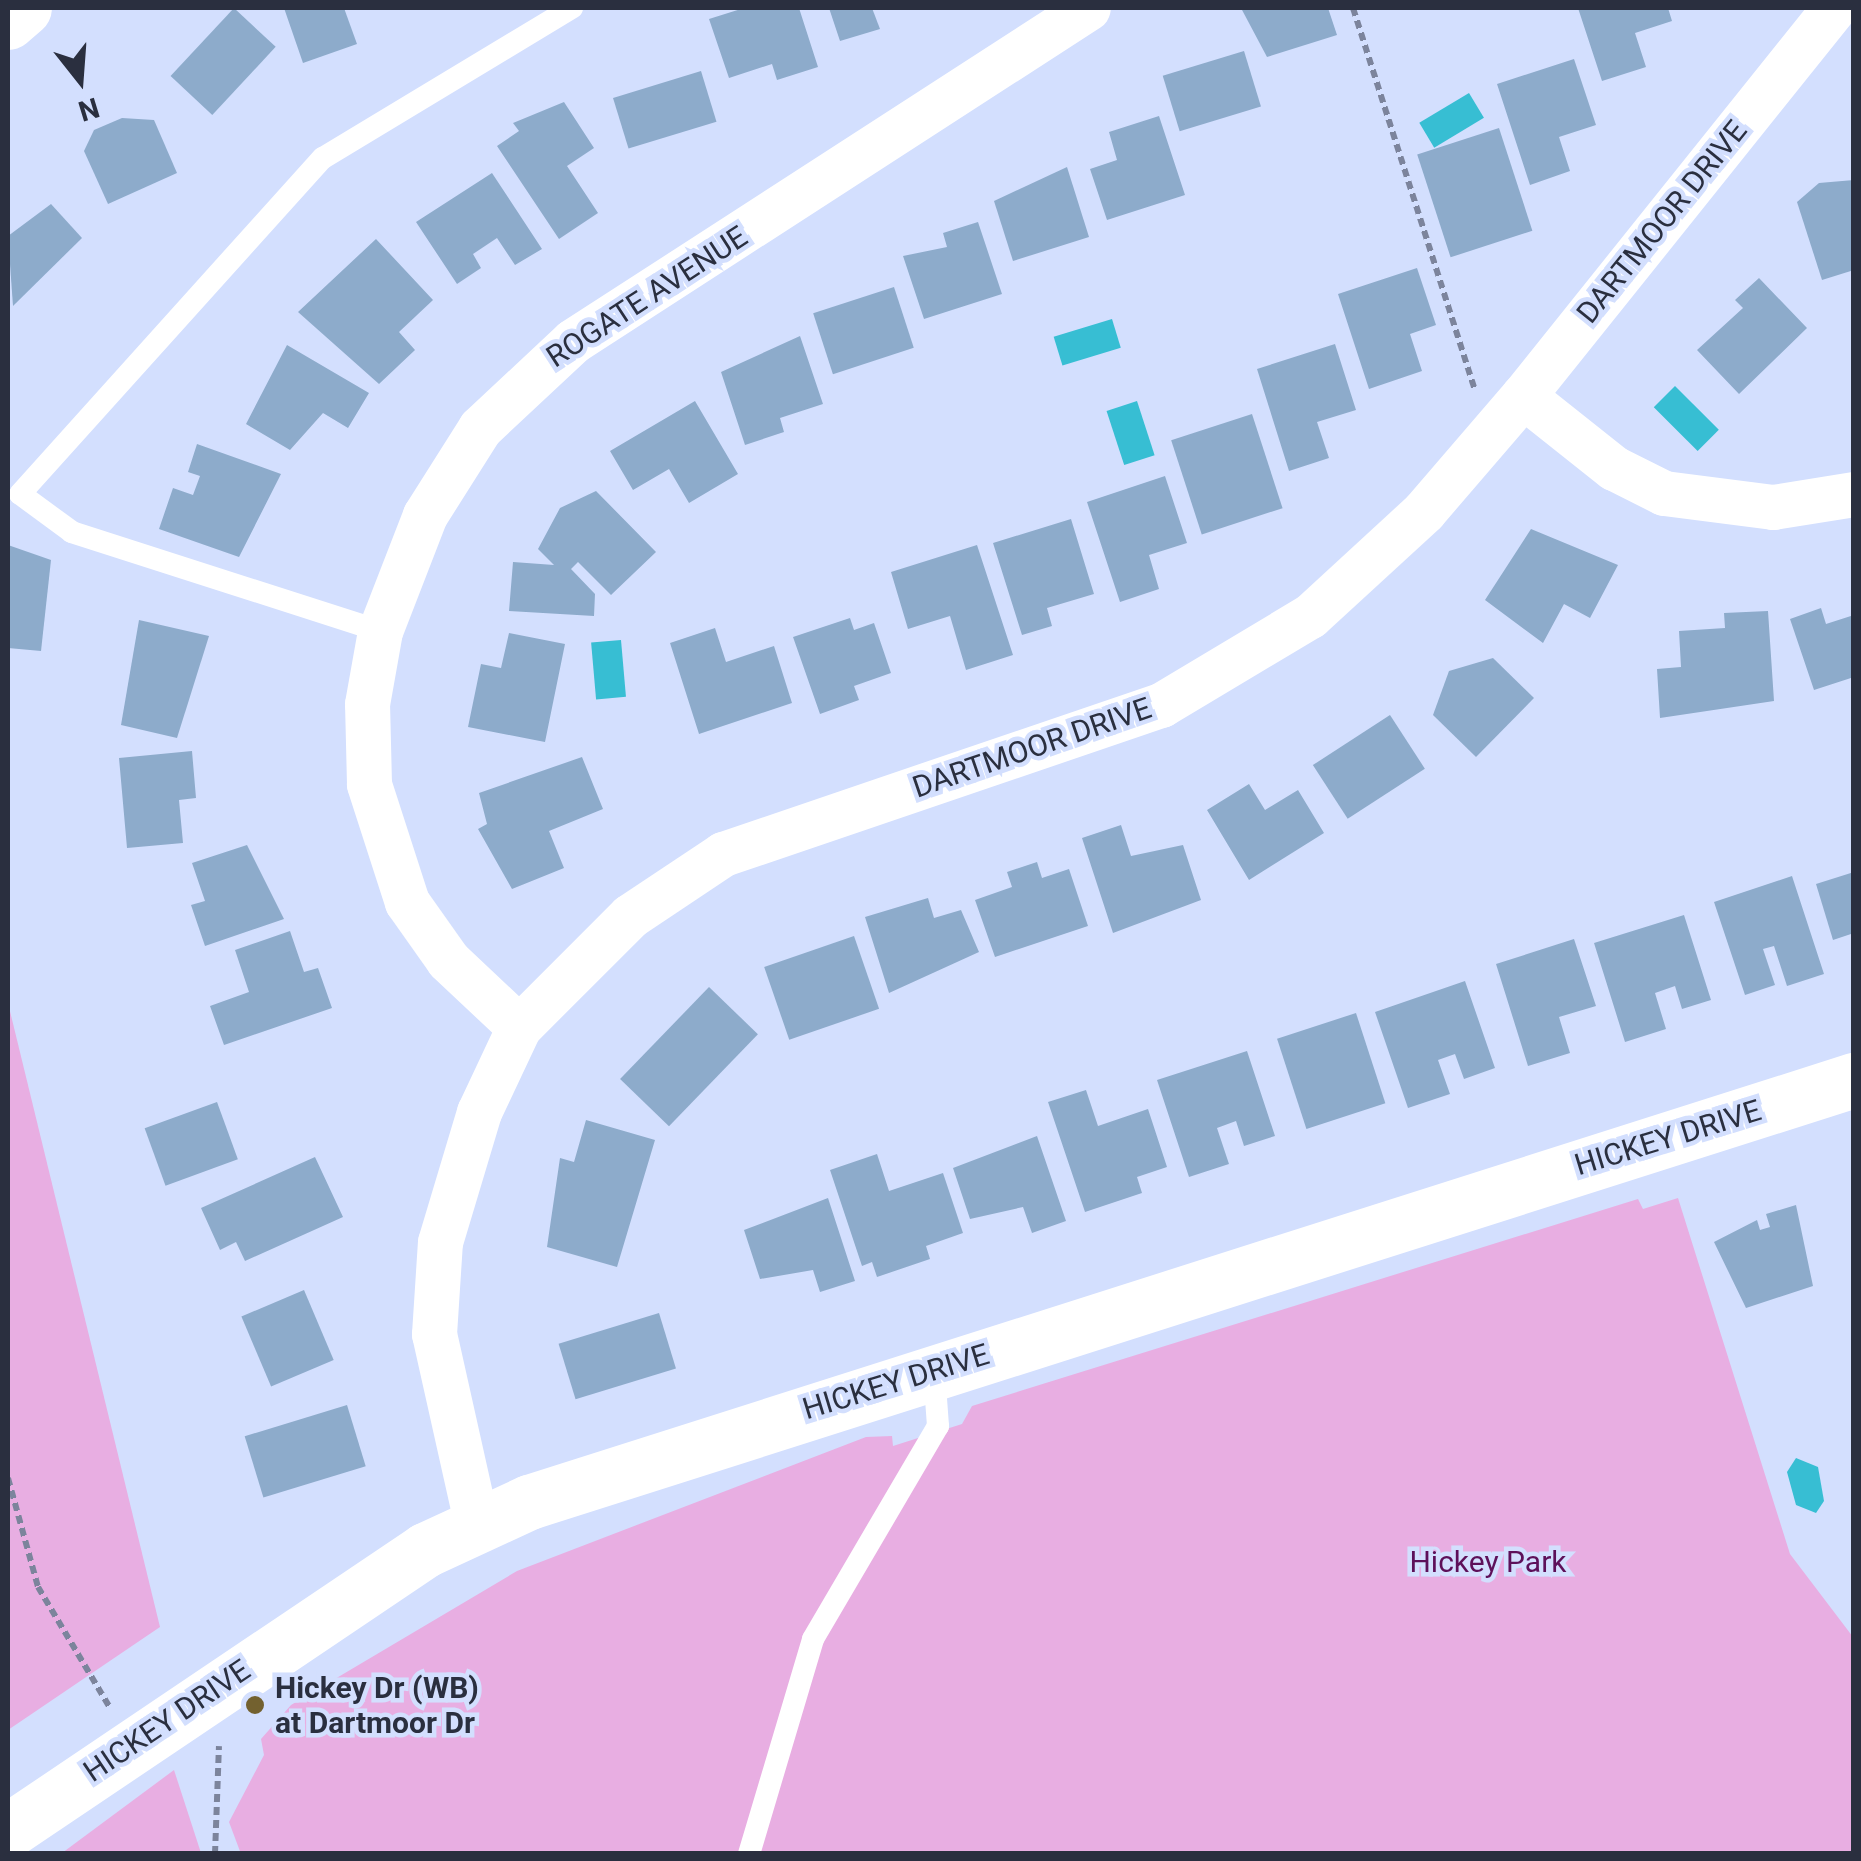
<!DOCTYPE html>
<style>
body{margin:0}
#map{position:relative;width:1861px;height:1861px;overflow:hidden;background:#d3dffe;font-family:Roboto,sans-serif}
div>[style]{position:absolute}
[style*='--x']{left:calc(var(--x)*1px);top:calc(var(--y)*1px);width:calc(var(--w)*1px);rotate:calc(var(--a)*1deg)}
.green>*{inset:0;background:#e8aee2}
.water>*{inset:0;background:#37bed3;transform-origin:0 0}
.building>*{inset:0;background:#8dabcb;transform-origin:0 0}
.path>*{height:6px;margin-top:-3px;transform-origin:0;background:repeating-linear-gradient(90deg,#7c849c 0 8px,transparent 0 13px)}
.service>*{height:22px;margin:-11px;padding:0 11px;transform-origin:11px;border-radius:11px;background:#fff}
.minor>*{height:45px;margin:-22.5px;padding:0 22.5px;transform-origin:22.5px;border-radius:22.5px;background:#fff}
.tertiary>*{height:55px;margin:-27.5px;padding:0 27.5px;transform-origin:27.5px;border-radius:27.5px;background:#fff}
.secondary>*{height:55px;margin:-27.5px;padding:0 27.5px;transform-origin:27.5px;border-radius:27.5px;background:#fff}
.dots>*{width:28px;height:28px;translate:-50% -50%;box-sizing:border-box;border:5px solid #d3dffe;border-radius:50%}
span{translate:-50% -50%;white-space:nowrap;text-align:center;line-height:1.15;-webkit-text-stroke:9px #d3dffe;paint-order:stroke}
.street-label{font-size:30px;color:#2a2f3f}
.park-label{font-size:30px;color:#5d105a}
.poi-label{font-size:30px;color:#2a2f3f;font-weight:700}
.left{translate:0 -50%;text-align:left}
.frame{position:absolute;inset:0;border:10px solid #2a2f3f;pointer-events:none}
.north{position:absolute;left:30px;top:30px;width:100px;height:100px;-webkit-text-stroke:8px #d3dffe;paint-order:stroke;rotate:163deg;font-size:28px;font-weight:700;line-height:40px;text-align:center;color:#2a2f3f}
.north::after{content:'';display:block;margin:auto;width:35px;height:45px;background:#2a2f3f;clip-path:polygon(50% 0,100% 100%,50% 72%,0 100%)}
</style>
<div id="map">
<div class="green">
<div style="clip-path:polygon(8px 1003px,160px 1627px,8px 1730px)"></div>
<div style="clip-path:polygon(1678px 1198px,1790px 1554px,1853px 1637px,1853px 1853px,241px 1854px,229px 1822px,264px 1755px,261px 1739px,291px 1705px,517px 1571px,866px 1437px,892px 1436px,893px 1446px,962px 1424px,972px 1406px,1638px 1199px,1643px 1209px)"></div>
<div style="clip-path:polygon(174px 1770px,201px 1853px,62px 1853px)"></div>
</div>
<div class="water">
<div style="left:1469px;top:93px;width:29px;height:58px;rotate:59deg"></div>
<div style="left:1112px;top:319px;width:30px;height:61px;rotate:73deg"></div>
<div style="left:1675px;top:386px;width:62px;height:30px;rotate:45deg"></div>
<div style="left:1137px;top:401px;width:57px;height:32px;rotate:72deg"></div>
<div style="left:621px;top:640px;width:57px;height:30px;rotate:85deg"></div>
<div style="clip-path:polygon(1796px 1458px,1818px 1467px,1824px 1501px,1816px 1513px,1796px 1505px,1787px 1472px)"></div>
</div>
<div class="building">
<div style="left:234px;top:8px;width:57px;height:93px;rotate:43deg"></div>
<div style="clip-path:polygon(284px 8px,344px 8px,357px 44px,303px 63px)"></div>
<div style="clip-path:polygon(744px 8px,799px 8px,818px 67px,777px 80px,772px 64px,729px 78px,709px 19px)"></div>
<div style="clip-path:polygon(829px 8px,872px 8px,880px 29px,840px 41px)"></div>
<div style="clip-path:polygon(1241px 8px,1328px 8px,1337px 35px,1267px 57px)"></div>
<div style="clip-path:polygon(1578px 8px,1668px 8px,1672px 21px,1635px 33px,1646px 67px,1602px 81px)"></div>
<div style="left:1244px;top:51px;width:58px;height:85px;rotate:73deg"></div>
<div style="clip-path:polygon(1574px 59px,1596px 125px,1559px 137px,1570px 171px,1530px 185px,1497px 84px)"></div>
<div style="left:701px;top:71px;width:53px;height:92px;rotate:73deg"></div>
<div style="clip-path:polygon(564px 102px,594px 148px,567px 166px,598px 213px,559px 239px,497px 146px,519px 131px,513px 123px)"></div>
<div style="clip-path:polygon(1159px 116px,1185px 195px,1107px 220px,1090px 169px,1117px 160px,1109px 132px)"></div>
<div style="clip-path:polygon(122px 118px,154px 120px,177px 173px,108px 204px,84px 151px,94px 130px)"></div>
<div style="left:1499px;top:128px;width:108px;height:86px;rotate:72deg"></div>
<div style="clip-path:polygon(1067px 167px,1089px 237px,1013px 261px,994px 201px)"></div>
<div style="clip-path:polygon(492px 173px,542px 249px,515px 265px,497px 238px,473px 254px,481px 268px,457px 284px,416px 222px)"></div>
<div style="clip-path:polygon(1854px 180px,1854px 270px,1822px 280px,1797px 202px,1819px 183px)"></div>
<div style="clip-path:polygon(51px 204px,82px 238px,13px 306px,8px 236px)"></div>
<div style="clip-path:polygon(978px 222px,1002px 294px,924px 319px,903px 256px,947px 247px,943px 233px)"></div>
<div style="clip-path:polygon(376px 239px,433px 300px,399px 332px,415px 350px,379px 384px,298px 312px)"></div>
<div style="clip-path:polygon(1417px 268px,1436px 325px,1410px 334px,1422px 371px,1369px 389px,1338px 294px)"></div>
<div style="clip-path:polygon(1759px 278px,1807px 328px,1739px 394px,1697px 350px,1743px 308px,1735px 300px)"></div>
<div style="left:894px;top:287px;width:64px;height:85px;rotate:72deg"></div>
<div style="clip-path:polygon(800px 336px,823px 404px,780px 418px,784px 432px,745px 445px,721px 372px)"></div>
<div style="clip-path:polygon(1335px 344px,1356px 410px,1317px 422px,1329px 458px,1289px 471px,1257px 369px)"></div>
<div style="clip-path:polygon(287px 345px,369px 393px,348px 428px,323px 413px,290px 450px,246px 424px)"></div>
<div style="clip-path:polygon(695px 401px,738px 474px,689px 503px,669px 469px,633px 490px,610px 451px)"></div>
<div style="left:1252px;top:414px;width:99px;height:85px;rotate:72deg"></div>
<div style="clip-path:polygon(197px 444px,281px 474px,239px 557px,159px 529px,173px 488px,193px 495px,200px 476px,188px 472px)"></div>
<div style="clip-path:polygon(1165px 476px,1187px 543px,1149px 555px,1159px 589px,1120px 602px,1087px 502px)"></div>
<div style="clip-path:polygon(596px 491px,656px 552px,611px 595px,578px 562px,571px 569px,595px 594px,594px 616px,509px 611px,513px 562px,554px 565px,538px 549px,560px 508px)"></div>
<div style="clip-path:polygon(1071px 519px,1094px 594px,1047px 608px,1052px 626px,1022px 635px,993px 543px)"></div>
<div style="clip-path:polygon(1531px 529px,1618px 565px,1590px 618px,1564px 604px,1543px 643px,1485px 600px)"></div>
<div style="clip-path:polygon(8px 545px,51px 560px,41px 651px,8px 648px)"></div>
<div style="clip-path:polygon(977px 545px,1013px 655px,966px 670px,950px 616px,908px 629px,891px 572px)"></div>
<div style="clip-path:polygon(1821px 608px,1826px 624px,1854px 615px,1854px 677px,1814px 690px,1790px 619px)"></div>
<div style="clip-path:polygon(1768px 611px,1774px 701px,1660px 718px,1657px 669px,1681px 667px,1679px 631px,1725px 628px,1724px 613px)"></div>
<div style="clip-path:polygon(850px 618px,854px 630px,874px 623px,891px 673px,854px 686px,859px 700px,820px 714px,793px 637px)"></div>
<div style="clip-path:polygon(139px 620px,209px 636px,177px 738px,121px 725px)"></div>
<div style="clip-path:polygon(715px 628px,726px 662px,774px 646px,792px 703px,699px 734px,670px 643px)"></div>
<div style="clip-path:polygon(509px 633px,565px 644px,545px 742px,468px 727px,481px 664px,501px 668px)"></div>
<div style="clip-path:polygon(1493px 658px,1534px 698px,1476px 757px,1433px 715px,1449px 671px)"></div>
<div style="left:1390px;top:715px;width:64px;height:92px;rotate:57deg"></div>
<div style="clip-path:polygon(192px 751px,196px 798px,179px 800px,183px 843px,127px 848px,119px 758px)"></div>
<div style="clip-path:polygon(582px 757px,603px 809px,549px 831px,564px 868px,512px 889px,478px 829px,487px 824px,479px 793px)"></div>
<div style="clip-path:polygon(1249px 784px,1265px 810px,1298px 790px,1324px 833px,1249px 880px,1207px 810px)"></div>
<div style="clip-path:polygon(1121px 825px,1131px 856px,1183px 845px,1201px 900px,1113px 933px,1082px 838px)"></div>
<div style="clip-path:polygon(247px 845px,284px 919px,205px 946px,191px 905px,205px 901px,192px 863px)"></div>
<div style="clip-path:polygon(1037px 862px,1042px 878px,1069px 869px,1088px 926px,995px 957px,975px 900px,1012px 887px,1007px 872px)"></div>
<div style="clip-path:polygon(1854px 872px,1854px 933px,1833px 940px,1816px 884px)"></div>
<div style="clip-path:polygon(1792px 876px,1824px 974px,1787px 986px,1774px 946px,1763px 949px,1775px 985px,1745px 995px,1714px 902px)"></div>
<div style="clip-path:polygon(928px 898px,934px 918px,961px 910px,979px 952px,889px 993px,865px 917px)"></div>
<div style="clip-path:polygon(1684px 915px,1711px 1000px,1682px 1009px,1675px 986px,1655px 993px,1666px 1029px,1625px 1042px,1594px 943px)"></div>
<div style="clip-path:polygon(290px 931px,304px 972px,318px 968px,332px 1008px,224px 1045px,210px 1006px,249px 992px,235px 950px)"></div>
<div style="left:854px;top:936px;width:77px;height:95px;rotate:71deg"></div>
<div style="clip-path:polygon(1574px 939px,1596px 1006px,1559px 1017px,1570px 1053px,1528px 1066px,1496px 964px)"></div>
<div style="clip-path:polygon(1465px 981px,1495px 1068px,1464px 1079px,1455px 1054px,1438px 1060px,1450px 1094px,1408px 1108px,1375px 1012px)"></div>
<div style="left:709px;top:987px;width:68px;height:128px;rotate:44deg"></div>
<div style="left:1356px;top:1013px;width:95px;height:83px;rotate:72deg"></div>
<div style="clip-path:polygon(1247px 1051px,1275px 1136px,1244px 1146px,1236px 1121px,1217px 1128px,1229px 1164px,1189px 1177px,1157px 1080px)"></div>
<div style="clip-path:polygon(1086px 1090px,1098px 1126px,1148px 1109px,1167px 1167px,1137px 1177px,1142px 1193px,1085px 1212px,1048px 1102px)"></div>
<div style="left:217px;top:1102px;width:61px;height:77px;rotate:70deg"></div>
<div style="clip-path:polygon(586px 1120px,655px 1140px,617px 1267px,547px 1247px,560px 1158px,574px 1162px)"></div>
<div style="clip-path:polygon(1037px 1136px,1066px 1221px,1032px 1233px,1023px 1207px,970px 1219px,953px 1168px)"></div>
<div style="clip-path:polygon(877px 1154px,889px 1191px,943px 1173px,963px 1233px,926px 1246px,930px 1259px,877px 1277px,872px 1262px,862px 1266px,830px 1170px)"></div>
<div style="clip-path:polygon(315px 1157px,343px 1217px,245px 1261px,236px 1242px,220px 1250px,201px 1208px)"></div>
<div style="clip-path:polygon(828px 1198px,855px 1281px,820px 1292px,813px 1270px,760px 1279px,744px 1230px)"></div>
<div style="clip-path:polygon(1796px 1205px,1813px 1286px,1746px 1308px,1714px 1242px,1757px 1220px,1760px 1230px,1770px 1227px,1766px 1214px)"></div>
<div style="left:304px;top:1290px;width:76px;height:68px;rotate:67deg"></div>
<div style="left:659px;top:1313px;width:58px;height:105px;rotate:73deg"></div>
<div style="left:347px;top:1405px;width:64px;height:107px;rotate:73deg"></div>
</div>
<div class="path">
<div style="--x:1353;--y:8;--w:399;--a:72.3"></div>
<div style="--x:8;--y:1478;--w:113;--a:74.6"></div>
<div style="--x:38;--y:1587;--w:141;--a:59.2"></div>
<div style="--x:215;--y:1854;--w:108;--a:-87.9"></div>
</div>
<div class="service">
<div style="--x:380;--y:631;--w:324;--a:-162.2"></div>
<div style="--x:72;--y:532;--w:64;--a:-143.8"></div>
<div style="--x:20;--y:494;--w:452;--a:-48"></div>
<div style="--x:323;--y:158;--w:291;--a:-31.1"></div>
<div style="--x:749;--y:1854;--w:224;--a:-73.4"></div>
<div style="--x:813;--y:1639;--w:247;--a:-59.6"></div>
<div style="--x:938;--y:1426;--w:54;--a:-94.2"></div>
</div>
<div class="minor">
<div style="--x:1523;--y:396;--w:116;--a:38.4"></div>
<div style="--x:1614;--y:468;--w:56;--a:26.6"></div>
<div style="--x:1664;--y:493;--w:110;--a:7.3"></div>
<div style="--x:1773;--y:507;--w:82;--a:-9.1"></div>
<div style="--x:519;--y:1027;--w:98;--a:-136.7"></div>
<div style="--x:448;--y:960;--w:71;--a:-125.3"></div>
<div style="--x:407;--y:902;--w:124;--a:-107.9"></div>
<div style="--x:369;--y:784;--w:80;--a:-91.4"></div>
<div style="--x:367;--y:704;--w:74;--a:-79.9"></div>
<div style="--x:380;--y:631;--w:124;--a:-68.8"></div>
<div style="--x:425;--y:515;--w:103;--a:-57.7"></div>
<div style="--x:480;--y:428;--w:127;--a:-43.1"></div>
<div style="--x:573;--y:341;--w:613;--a:-32.89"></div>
<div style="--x:477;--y:1526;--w:197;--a:-102.6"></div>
<div style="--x:434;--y:1334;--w:92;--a:-86.3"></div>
<div style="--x:440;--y:1242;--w:136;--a:-73.3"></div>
<div style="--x:479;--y:1112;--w:94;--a:-64.8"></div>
<div style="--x:519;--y:1027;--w:157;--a:-45"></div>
<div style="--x:630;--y:916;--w:112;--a:-33.7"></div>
<div style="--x:723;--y:854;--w:463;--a:-18.8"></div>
<div style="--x:1161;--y:705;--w:174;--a:-30.9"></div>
<div style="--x:1310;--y:616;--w:155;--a:-42.6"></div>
<div style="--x:1424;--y:511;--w:152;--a:-49.3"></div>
<div style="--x:1523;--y:396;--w:497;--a:-51.3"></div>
</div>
<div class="tertiary">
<div style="--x:8;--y:1831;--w:503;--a:-33.97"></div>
<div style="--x:425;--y:1550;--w:115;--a:-24.8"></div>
<div style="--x:529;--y:1502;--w:1391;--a:-17.67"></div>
</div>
<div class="secondary">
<div style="--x:8;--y:22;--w:21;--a:-41"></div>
</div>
<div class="dots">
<div style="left:255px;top:1705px;background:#73612f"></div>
</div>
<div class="street-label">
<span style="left:1662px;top:222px;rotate:-51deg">DARTMOOR DRIVE</span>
<span style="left:647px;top:297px;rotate:-33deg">ROGATE AVENUE</span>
<span style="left:1032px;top:748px;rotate:-19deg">DARTMOOR DRIVE</span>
<span style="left:1668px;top:1138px;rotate:-17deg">HICKEY DRIVE</span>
<span style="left:896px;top:1382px;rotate:-17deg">HICKEY DRIVE</span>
<span style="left:167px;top:1721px;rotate:-34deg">HICKEY DRIVE</span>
</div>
<div class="park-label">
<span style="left:1488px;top:1562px">Hickey Park</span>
</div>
<div class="poi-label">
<span class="left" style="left:275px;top:1705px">Hickey Dr (WB)<br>at Dartmoor Dr</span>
</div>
<div class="frame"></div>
<div class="north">N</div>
</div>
